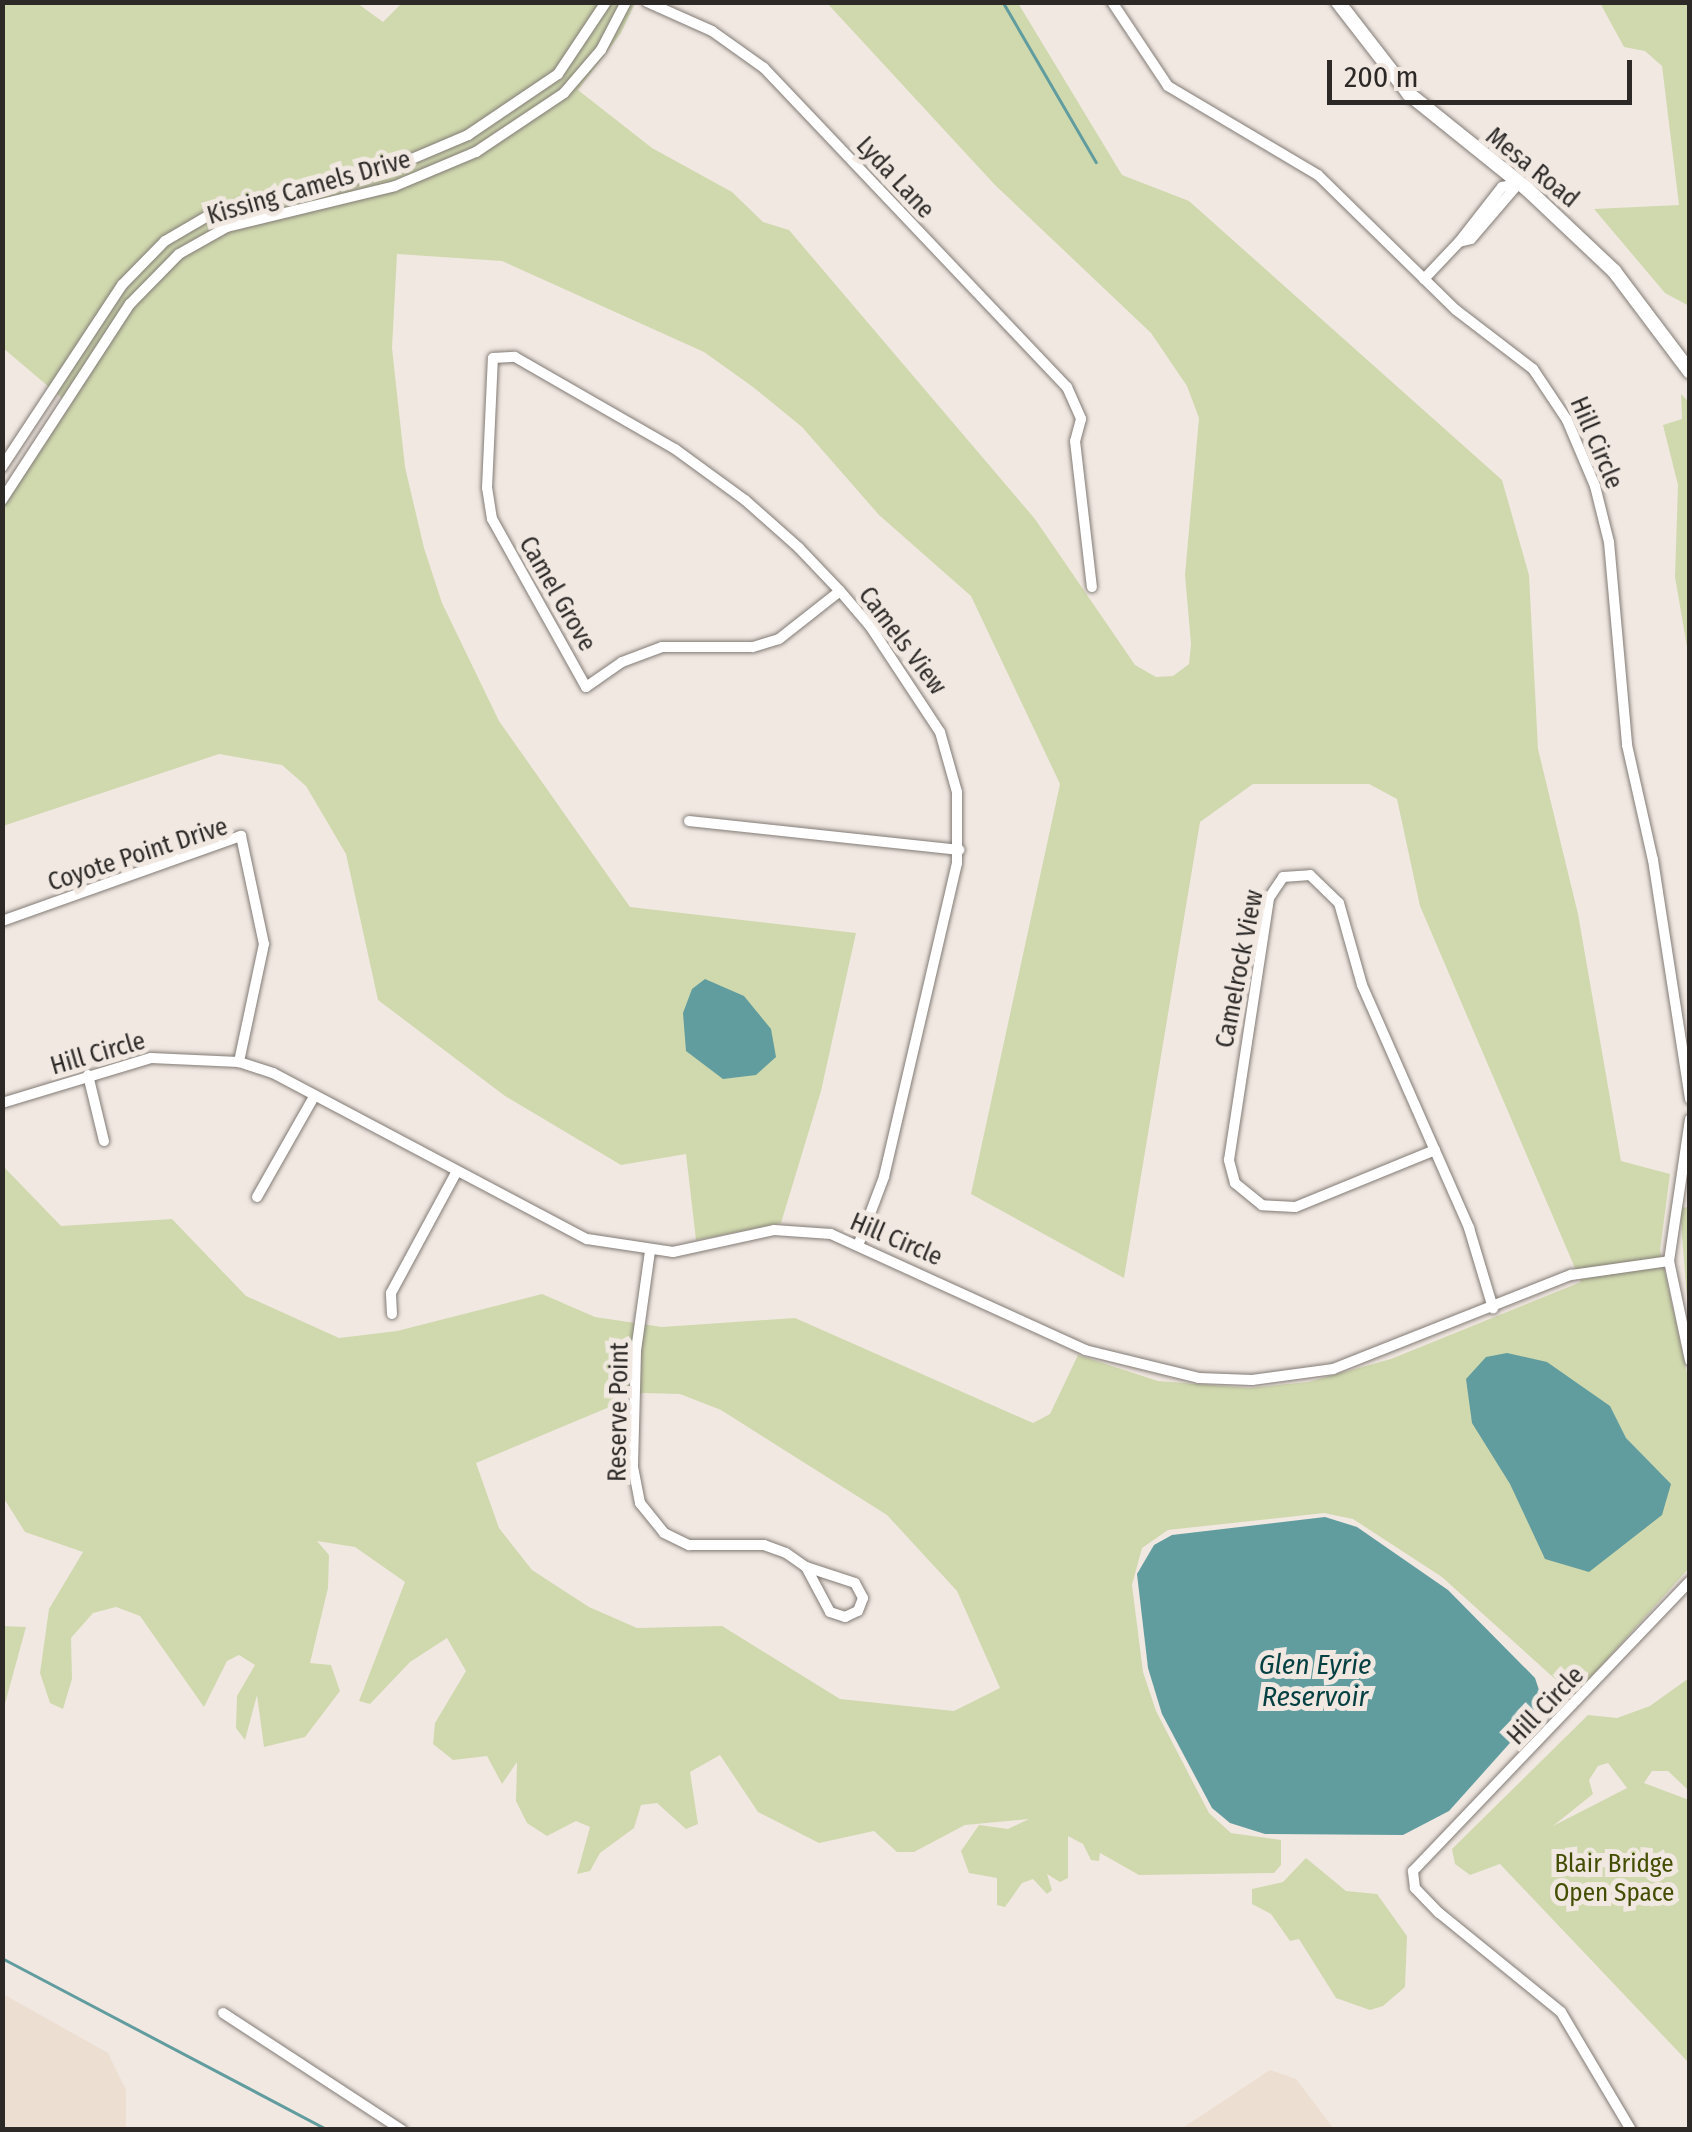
<!DOCTYPE html>
<style>
body{margin:0}
#map{position:relative;width:1692px;height:2132px;overflow:hidden;background:#f1e8e2;font-family:"Fira Sans Condensed",sans-serif}
div>[style]{position:absolute}
[style*='--x']{left:calc(var(--x)*1px);top:calc(var(--y)*1px);width:calc(var(--w)*1px);rotate:calc(var(--a)*1deg)}
.built>*{inset:0;background:#edded2}
.green>*{inset:0;background:#d0d9ae}
.water>*{inset:0;background:#619c9f}
.stream>*{height:2.5px;margin:-1.25px;padding:0 1.25px;transform-origin:1.25px;border-radius:1.25px;background:#619c9f}
.roads{filter:drop-shadow(0 0 2px #827b75) drop-shadow(0 0 2px #827b75)}
.street>*{height:10px;margin:-5px;padding:0 5px;transform-origin:5px;border-radius:5px;background:#fff}
.secondary>*{height:14px;margin:-7px;padding:0 7px;transform-origin:7px;border-radius:7px;background:#fff}
span{translate:-50% -50%;white-space:nowrap;text-align:center;line-height:1.15;-webkit-text-stroke:10px #f1e8e2;paint-order:stroke}
.street-label{font-size:25px;color:#2c2927}
.park-label{font-size:25px;color:#444e02}
.water-label{font-size:28px;color:#054042;font-style:italic}
.frame{position:absolute;inset:0;border:5px solid #2c2927;pointer-events:none}
.scale{position:absolute;left:1327px;top:60px;width:305px;height:45px;box-sizing:border-box;border:5px solid #2c2927;border-top:0;padding-left:12px;font-size:30px;line-height:35px;white-space:nowrap;color:#2c2927;-webkit-text-stroke:8px #f1e8e2;paint-order:stroke}
</style>
<div id="map">
<div class="built">
<div style="clip-path:polygon(3px 1994px,108px 2053px,126px 2090px,126px 2129px,3px 2129px)"></div>
<div style="clip-path:polygon(1270px 2070px,1296px 2079px,1334px 2129px,1181px 2129px)"></div>
</div>
<div class="green">
<div style="clip-path:polygon(evenodd,3px 3px,357px 3px,383px 22px,402px 3px,635px 3px,621px 33px,578px 90px,652px 148px,732px 192px,763px 222px,789px 230px,1035px 519px,1135px 665px,1156px 677px,1173px 676px,1189px 664px,1191px 644px,1185px 575px,1199px 418px,1187px 386px,1151px 333px,995px 185px,827px 3px,1018px 3px,1122px 175px,1189px 201px,1502px 480px,1529px 575px,1538px 749px,1578px 914px,1621px 1161px,1670px 1174px,1660px 1250px,1689px 1382px,1689px 1568px,1574px 1696px,1442px 1577px,1353px 1519px,1324px 1513px,1168px 1530px,1142px 1548px,1132px 1585px,1143px 1672px,1156px 1711px,1209px 1813px,1231px 1833px,1281px 1840px,1281px 1865px,1274px 1873px,1139px 1875px,1100px 1853px,1099px 1861px,1091px 1860px,1083px 1844px,1068px 1836px,1068px 1878px,1060px 1882px,1047px 1874px,1052px 1890px,1047px 1894px,1033px 1879px,1022px 1883px,1005px 1907px,997px 1905px,997px 1878px,969px 1873px,961px 1851px,979px 1825px,1008px 1829px,1029px 1819px,965px 1825px,914px 1852px,897px 1852px,874px 1831px,819px 1843px,758px 1812px,720px 1755px,690px 1772px,698px 1824px,686px 1829px,657px 1803px,641px 1805px,634px 1828px,600px 1853px,590px 1871px,577px 1874px,590px 1827px,576px 1821px,547px 1836px,527px 1823px,516px 1801px,517px 1762px,502px 1784px,487px 1756px,453px 1760px,433px 1744px,435px 1723px,466px 1671px,447px 1638px,410px 1662px,370px 1704px,359px 1701px,405px 1582px,355px 1547px,317px 1541px,329px 1555px,328px 1588px,310px 1663px,331px 1665px,340px 1691px,305px 1737px,264px 1747px,257px 1695px,245px 1740px,236px 1728px,237px 1696px,255px 1665px,239px 1655px,227px 1661px,204px 1707px,140px 1616px,116px 1607px,93px 1613px,71px 1638px,72px 1679px,63px 1709px,50px 1703px,40px 1673px,49px 1609px,83px 1552px,25px 1532px,3px 1497px,2px 1165px,61px 1226px,172px 1219px,246px 1296px,339px 1338px,397px 1331px,542px 1294px,595px 1317px,662px 1327px,795px 1318px,1033px 1423px,1050px 1414px,1078px 1355px,1158px 1381px,1249px 1388px,1308px 1382px,1391px 1359px,1581px 1282px,1420px 906px,1397px 799px,1369px 784px,1253px 784px,1200px 822px,1124px 1278px,971px 1194px,1060px 784px,971px 596px,879px 515px,802px 427px,753px 387px,704px 352px,502px 261px,397px 254px,392px 348px,405px 467px,424px 548px,442px 603px,499px 721px,630px 907px,856px 933px,821px 1091px,781px 1223px,696px 1240px,686px 1154px,621px 1165px,505px 1096px,378px 1000px,346px 854px,306px 786px,282px 765px,219px 754px,3px 826px,3px 508px,69px 404px,3px 348px,3px 3px,643px 1393px,680px 1394px,721px 1410px,887px 1515px,957px 1591px,1000px 1688px,954px 1711px,840px 1699px,722px 1626px,637px 1628px,589px 1607px,532px 1570px,499px 1528px,476px 1463px,643px 1393px)"></div>
<div style="clip-path:polygon(1600px 3px,1689px 3px,1689px 306px,1665px 293px,1594px 209px,1679px 205px,1662px 66px,1645px 51px,1624px 47px)"></div>
<div style="clip-path:polygon(1681px 394px,1690px 403px,1689px 659px,1675px 577px,1678px 485px,1663px 425px,1682px 419px)"></div>
<div style="clip-path:polygon(1689px 1207px,1689px 1326px,1680px 1208px)"></div>
<div style="clip-path:polygon(3px 1626px,26px 1627px,3px 1711px,2px 1626px)"></div>
<div style="clip-path:polygon(evenodd,1689px 1678px,1689px 1791px,1668px 1771px,1652px 1771px,1644px 1783px,1689px 1800px,1689px 2063px,1500px 1864px,1470px 1875px,1455px 1864px,1452px 1849px,1588px 1715px,1617px 1718px,1650px 1706px,1689px 1678px,1608px 1763px,1627px 1788px,1553px 1826px,1593px 1794px,1589px 1780px,1598px 1766px,1608px 1763px)"></div>
<div style="clip-path:polygon(1306px 1858px,1346px 1891px,1377px 1894px,1407px 1936px,1405px 1987px,1383px 2006px,1370px 2010px,1336px 1998px,1299px 1939px,1290px 1941px,1271px 1914px,1252px 1904px,1252px 1889px,1283px 1882px)"></div>
</div>
<div class="water">
<div style="clip-path:polygon(705px 979px,744px 996px,771px 1029px,776px 1057px,756px 1075px,723px 1079px,686px 1051px,683px 1013px,692px 989px)"></div>
<div style="clip-path:polygon(1507px 1353px,1547px 1362px,1610px 1406px,1626px 1438px,1671px 1484px,1662px 1515px,1589px 1572px,1545px 1559px,1510px 1484px,1472px 1423px,1466px 1379px,1486px 1357px)"></div>
<div style="clip-path:polygon(1325px 1517px,1357px 1527px,1448px 1590px,1535px 1678px,1539px 1690px,1535px 1715px,1449px 1811px,1403px 1835px,1265px 1834px,1230px 1823px,1212px 1808px,1162px 1714px,1148px 1668px,1137px 1574px,1154px 1545px,1172px 1535px)"></div>
</div>
<div class="stream">
<div style="--x:1003;--y:2;--w:185;--a:59.8"></div>
<div style="--x:2;--y:1958;--w:369;--a:27.8"></div>
</div>
<div class="roads">
<div class="street">
<div style="--x:647;--y:2;--w:71;--a:24"></div>
<div style="--x:712;--y:31;--w:64;--a:35.4"></div>
<div style="--x:764;--y:68;--w:440;--a:46.5"></div>
<div style="--x:1067;--y:387;--w:35;--a:66"></div>
<div style="--x:1081;--y:419;--w:23;--a:105"></div>
<div style="--x:1075;--y:441;--w:147;--a:83.4"></div>
<div style="--x:1112;--y:2;--w:101;--a:56.3"></div>
<div style="--x:1168;--y:86;--w:174;--a:30.7"></div>
<div style="--x:1318;--y:175;--w:193;--a:44.4"></div>
<div style="--x:1456;--y:310;--w:97;--a:37.5"></div>
<div style="--x:1533;--y:369;--w:61;--a:56.3"></div>
<div style="--x:1567;--y:420;--w:72;--a:67"></div>
<div style="--x:1595;--y:486;--w:58;--a:76"></div>
<div style="--x:1609;--y:542;--w:204;--a:84.9"></div>
<div style="--x:1627;--y:745;--w:118;--a:77.3"></div>
<div style="--x:1653;--y:860;--w:242;--a:81.2"></div>
<div style="--x:1459;--y:242;--w:70;--a:-52"></div>
<div style="--x:1502;--y:187;--w:17;--a:-13"></div>
<div style="--x:1424;--y:279;--w:51;--a:-46.6"></div>
<div style="--x:1459;--y:242;--w:12;--a:-14"></div>
<div style="--x:1471;--y:239;--w:74;--a:-49.4"></div>
<div style="--x:2;--y:467;--w:218;--a:-56.6"></div>
<div style="--x:122;--y:285;--w:62;--a:-45.7"></div>
<div style="--x:165;--y:241;--w:56;--a:-30.3"></div>
<div style="--x:213;--y:213;--w:173;--a:-13.7"></div>
<div style="--x:381;--y:172;--w:95;--a:-23"></div>
<div style="--x:468;--y:135;--w:109;--a:-34.1"></div>
<div style="--x:558;--y:74;--w:87;--a:-56.3"></div>
<div style="--x:2;--y:500;--w:234;--a:-56.9"></div>
<div style="--x:130;--y:304;--w:70;--a:-45.6"></div>
<div style="--x:179;--y:254;--w:55;--a:-29.4"></div>
<div style="--x:227;--y:227;--w:173;--a:-13.7"></div>
<div style="--x:395;--y:186;--w:88;--a:-22.8"></div>
<div style="--x:476;--y:152;--w:106;--a:-33.8"></div>
<div style="--x:564;--y:93;--w:57;--a:-49.3"></div>
<div style="--x:601;--y:50;--w:54;--a:-62.5"></div>
<div style="--x:840;--y:591;--w:78;--a:141.8"></div>
<div style="--x:779;--y:639;--w:28;--a:163"></div>
<div style="--x:752;--y:647;--w:90;--a:180"></div>
<div style="--x:662;--y:647;--w:43;--a:159.4"></div>
<div style="--x:622;--y:662;--w:44;--a:145.2"></div>
<div style="--x:586;--y:687;--w:193;--a:-119.2"></div>
<div style="--x:492;--y:519;--w:31;--a:-99"></div>
<div style="--x:487;--y:488;--w:130;--a:-87.4"></div>
<div style="--x:493;--y:358;--w:22;--a:-3"></div>
<div style="--x:515;--y:357;--w:185;--a:29.9"></div>
<div style="--x:675;--y:449;--w:87;--a:36.1"></div>
<div style="--x:745;--y:500;--w:72;--a:41.6"></div>
<div style="--x:799;--y:548;--w:59;--a:46.4"></div>
<div style="--x:840;--y:591;--w:46;--a:49.4"></div>
<div style="--x:870;--y:626;--w:127;--a:56.6"></div>
<div style="--x:940;--y:732;--w:62;--a:74.2"></div>
<div style="--x:957;--y:792;--w:71;--a:90"></div>
<div style="--x:957;--y:863;--w:322;--a:103.1"></div>
<div style="--x:884;--y:1177;--w:71;--a:110.7"></div>
<div style="--x:689;--y:821;--w:272;--a:6.1"></div>
<div style="--x:2;--y:921;--w:254;--a:-19.6"></div>
<div style="--x:241;--y:836;--w:110;--a:78"></div>
<div style="--x:264;--y:944;--w:121;--a:102"></div>
<div style="--x:88;--y:1075;--w:68;--a:76.4"></div>
<div style="--x:2;--y:1103;--w:156;--a:-16.8"></div>
<div style="--x:151;--y:1058;--w:88;--a:2.6"></div>
<div style="--x:239;--y:1062;--w:36;--a:18"></div>
<div style="--x:273;--y:1073;--w:355;--a:27.9"></div>
<div style="--x:587;--y:1239;--w:87;--a:8.6"></div>
<div style="--x:673;--y:1252;--w:103;--a:-12.3"></div>
<div style="--x:774;--y:1230;--w:57;--a:4"></div>
<div style="--x:831;--y:1234;--w:279;--a:24.5"></div>
<div style="--x:1085;--y:1350;--w:117;--a:13.8"></div>
<div style="--x:1199;--y:1378;--w:53;--a:2.2"></div>
<div style="--x:1252;--y:1380;--w:82;--a:-7.7"></div>
<div style="--x:1333;--y:1369;--w:256;--a:-21.6"></div>
<div style="--x:1571;--y:1275;--w:99;--a:-8.1"></div>
<div style="--x:1690;--y:1119;--w:144;--a:98.4"></div>
<div style="--x:1669;--y:1261;--w:102;--a:78.1"></div>
<div style="--x:1435;--y:1150;--w:151;--a:157.8"></div>
<div style="--x:1295;--y:1207;--w:33;--a:-177"></div>
<div style="--x:1262;--y:1205;--w:35;--a:-141"></div>
<div style="--x:1235;--y:1183;--w:24;--a:-105"></div>
<div style="--x:1229;--y:1160;--w:265;--a:-81.3"></div>
<div style="--x:1269;--y:898;--w:25;--a:-56"></div>
<div style="--x:1283;--y:877;--w:27;--a:-4"></div>
<div style="--x:1310;--y:875;--w:40;--a:44"></div>
<div style="--x:1339;--y:903;--w:85;--a:74.3"></div>
<div style="--x:1362;--y:985;--w:266;--a:66.2"></div>
<div style="--x:1469;--y:1228;--w:84;--a:73.3"></div>
<div style="--x:257;--y:1197;--w:117;--a:-60.4"></div>
<div style="--x:650;--y:1251;--w:101;--a:98"></div>
<div style="--x:636;--y:1351;--w:116;--a:91.5"></div>
<div style="--x:633;--y:1467;--w:37;--a:79"></div>
<div style="--x:640;--y:1503;--w:38;--a:51"></div>
<div style="--x:664;--y:1533;--w:28;--a:26"></div>
<div style="--x:689;--y:1545;--w:75;--a:0"></div>
<div style="--x:764;--y:1545;--w:23;--a:20"></div>
<div style="--x:786;--y:1553;--w:24;--a:35"></div>
<div style="--x:806;--y:1567;--w:51;--a:61.9"></div>
<div style="--x:830;--y:1612;--w:16;--a:18"></div>
<div style="--x:845;--y:1617;--w:14;--a:-25"></div>
<div style="--x:858;--y:1611;--w:14;--a:-69"></div>
<div style="--x:863;--y:1598;--w:17;--a:-118"></div>
<div style="--x:855;--y:1583;--w:52;--a:-161.9"></div>
<div style="--x:392;--y:1314;--w:21;--a:-93"></div>
<div style="--x:391;--y:1293;--w:136;--a:-61.6"></div>
<div style="--x:223;--y:2013;--w:214;--a:33.2"></div>
<div style="--x:1631;--y:2130;--w:137;--a:-120.7"></div>
<div style="--x:1561;--y:2012;--w:157;--a:-140.9"></div>
<div style="--x:1439;--y:1913;--w:35;--a:-134"></div>
<div style="--x:1415;--y:1888;--w:17;--a:-97"></div>
<div style="--x:1413;--y:1871;--w:401;--a:-46.3"></div>
</div>
<div class="secondary">
<div style="--x:1338;--y:2;--w:116;--a:52.3"></div>
<div style="--x:1409;--y:94;--w:151;--a:38.8"></div>
<div style="--x:1527;--y:189;--w:120;--a:43.3"></div>
<div style="--x:1614;--y:271;--w:126;--a:53"></div>
</div>
</div>
<div class="street-label">
<span style="left:1532px;top:168px;rotate:39deg">Mesa Road</span>
<span style="left:895px;top:178px;rotate:47deg">Lyda Lane</span>
<span style="left:309px;top:188px;rotate:-16deg">Kissing Camels Drive</span>
<span style="left:1596px;top:443px;rotate:67deg">Hill Circle</span>
<span style="left:557px;top:594px;rotate:60deg">Camel Grove</span>
<span style="left:902px;top:641px;rotate:53deg">Camels View</span>
<span style="left:138px;top:855px;rotate:-18deg">Coyote Point Drive</span>
<span style="left:1240px;top:969px;rotate:-79deg">Camelrock View</span>
<span style="left:98px;top:1054px;rotate:-16deg">Hill Circle</span>
<span style="left:896px;top:1240px;rotate:23deg">Hill Circle</span>
<span style="left:619px;top:1412px;rotate:-89deg">Reserve Point</span>
<span style="left:1546px;top:1706px;rotate:-46deg">Hill Circle</span>
</div>
<div class="park-label">
<span style="left:1614px;top:1879px">Blair Bridge<br>Open Space</span>
</div>
<div class="water-label">
<span style="left:1315px;top:1681px">Glen Eyrie<br>Reservoir</span>
</div>
<div class="frame"></div>
<div class="scale">200 m</div>
</div>
